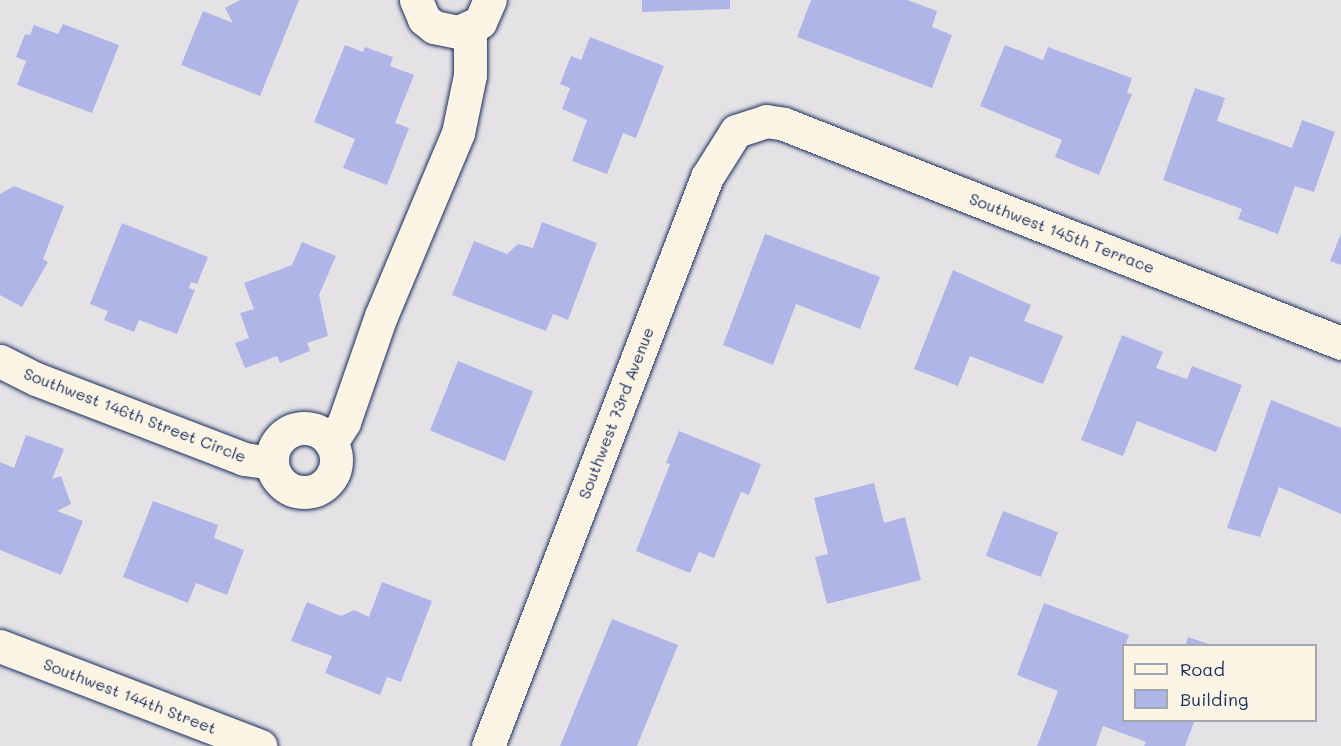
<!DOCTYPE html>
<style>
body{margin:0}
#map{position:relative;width:1341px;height:746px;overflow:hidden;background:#e5e2e6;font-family:Mali,sans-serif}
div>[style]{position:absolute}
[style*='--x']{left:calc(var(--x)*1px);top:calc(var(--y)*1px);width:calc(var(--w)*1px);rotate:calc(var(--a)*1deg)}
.building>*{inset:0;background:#afb6e7;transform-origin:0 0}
.roads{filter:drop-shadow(0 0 2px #1b2f5e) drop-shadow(0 0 2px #1b2f5e)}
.minor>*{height:33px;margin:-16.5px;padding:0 16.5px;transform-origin:16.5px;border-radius:16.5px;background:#fcf5e5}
.minor>.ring{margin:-16.5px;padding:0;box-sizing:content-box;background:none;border:33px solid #fcf5e5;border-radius:50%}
.tertiary>*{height:33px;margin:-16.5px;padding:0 16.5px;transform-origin:16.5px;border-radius:16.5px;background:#fcf5e5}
span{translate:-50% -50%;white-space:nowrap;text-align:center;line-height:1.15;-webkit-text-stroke:6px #fcf5e5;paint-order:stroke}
.street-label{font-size:16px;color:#1b2f5e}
.legend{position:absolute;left:1122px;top:644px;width:195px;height:78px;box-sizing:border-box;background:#fcf5e5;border:2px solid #a2a6af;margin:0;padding:8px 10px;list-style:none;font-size:18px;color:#1b2f5e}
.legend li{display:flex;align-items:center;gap:12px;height:30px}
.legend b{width:30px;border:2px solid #a2a6af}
</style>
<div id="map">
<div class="building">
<div style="clip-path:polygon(240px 0,299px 0,260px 96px,181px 65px,203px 11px,233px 23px,225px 8px)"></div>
<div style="clip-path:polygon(642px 0,730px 0,730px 9px,642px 12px)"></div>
<div style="clip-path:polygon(811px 0,907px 0,937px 11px,932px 27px,952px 35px,932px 88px,797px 37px)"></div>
<div style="clip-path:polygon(63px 24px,119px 45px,92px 113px,17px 85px,26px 61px,16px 57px,25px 34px,30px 35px,34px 25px,58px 34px)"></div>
<div style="clip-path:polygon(590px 37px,664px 66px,636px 138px,623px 133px,607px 174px,572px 161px,587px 120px,562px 109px,570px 88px,560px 84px,571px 56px,581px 60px)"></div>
<div style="clip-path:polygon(345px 45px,363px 52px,365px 47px,393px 57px,390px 66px,414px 75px,395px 123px,409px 128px,387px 185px,343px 168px,355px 139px,314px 122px)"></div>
<div style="clip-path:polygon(1005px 45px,1043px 60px,1048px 47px,1132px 78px,1127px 93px,1132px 94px,1099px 175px,1055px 157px,1062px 140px,980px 106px)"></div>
<div style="clip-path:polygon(1195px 88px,1225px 98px,1217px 121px,1292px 148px,1302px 120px,1335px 132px,1314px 192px,1295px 186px,1278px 234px,1238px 219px,1242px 209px,1163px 180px)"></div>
<div style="clip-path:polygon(14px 186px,64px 206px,43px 259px,48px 262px,22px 307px,0 295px,0 194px)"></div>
<div style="clip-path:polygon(542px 222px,597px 243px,568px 320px,553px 314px,546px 331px,452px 295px,474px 241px,507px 254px,518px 244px,533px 248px)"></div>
<div style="clip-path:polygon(122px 223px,208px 257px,197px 284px,191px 282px,189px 288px,195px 290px,177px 334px,139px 320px,134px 332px,104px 320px,108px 311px,90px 304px)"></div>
<div style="clip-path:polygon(765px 234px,880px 277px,860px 329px,796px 304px,773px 365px,723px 345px)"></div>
<div style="clip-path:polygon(1341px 234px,1341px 265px,1330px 261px)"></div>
<div style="clip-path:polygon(302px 242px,336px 256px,319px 295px,328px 336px,307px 343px,310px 351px,280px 363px,277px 356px,245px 368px,235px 343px,249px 338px,240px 313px,254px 309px,244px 283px,292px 265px)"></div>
<div style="clip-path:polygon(953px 270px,1031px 305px,1024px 321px,1063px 336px,1043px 384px,970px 356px,958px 386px,914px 369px)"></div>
<div style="clip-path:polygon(1122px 335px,1163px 352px,1156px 368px,1187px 379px,1192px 366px,1242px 385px,1216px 452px,1137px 421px,1123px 456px,1081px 440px)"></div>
<div style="left:458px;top:361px;width:81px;height:75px;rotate:22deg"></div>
<div style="clip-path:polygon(1271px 400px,1341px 428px,1341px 514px,1279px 487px,1260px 537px,1227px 528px)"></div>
<div style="clip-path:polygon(679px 431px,761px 464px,749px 495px,741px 492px,714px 558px,699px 552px,690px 573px,636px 551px,670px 464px,666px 463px)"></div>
<div style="clip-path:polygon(26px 435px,64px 449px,52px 479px,61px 476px,71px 504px,57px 511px,83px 521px,61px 575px,0 550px,0 462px,14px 468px)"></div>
<div style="clip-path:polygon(874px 483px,884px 523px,905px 517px,921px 580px,827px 604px,815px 557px,828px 554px,814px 498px)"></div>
<div style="clip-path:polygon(153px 501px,218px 525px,214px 538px,244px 550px,227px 595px,196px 583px,188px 603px,123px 577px)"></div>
<div style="left:1003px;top:511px;width:59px;height:48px;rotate:21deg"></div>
<div style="clip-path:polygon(382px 582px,432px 601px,401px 682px,387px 677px,380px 695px,325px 673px,332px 656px,291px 641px,307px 602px,341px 616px,354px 610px,369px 617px)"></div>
<div style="clip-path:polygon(1044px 603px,1129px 635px,1123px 652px,1124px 720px,1195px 720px,1185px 746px,1144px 746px,1146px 742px,1103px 726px,1096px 746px,1037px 746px,1058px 691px,1017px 675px)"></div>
<div style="clip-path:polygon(612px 619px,678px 645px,637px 746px,560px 746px)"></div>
<div style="clip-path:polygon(1188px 637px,1211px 645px,1211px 646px,1185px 646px)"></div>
</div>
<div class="roads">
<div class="minor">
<div style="--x:416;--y:0;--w:21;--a:67"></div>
<div style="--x:424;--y:19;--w:13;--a:39"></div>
<div style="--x:434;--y:27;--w:25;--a:12"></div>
<div style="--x:458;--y:32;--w:24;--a:-24"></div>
<div style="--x:480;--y:22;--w:24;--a:-66"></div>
<div style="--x:0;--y:361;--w:40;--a:26.6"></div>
<div style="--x:36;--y:379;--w:223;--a:21"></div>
<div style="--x:244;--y:459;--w:27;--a:8"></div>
<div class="ring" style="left:272px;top:428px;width:31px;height:31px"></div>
<div style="--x:331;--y:443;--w:25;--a:-58"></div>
<div style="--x:344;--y:422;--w:112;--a:-70.8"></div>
<div style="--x:381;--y:316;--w:199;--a:-67.2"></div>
<div style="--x:458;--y:133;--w:59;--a:-78.3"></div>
<div style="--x:470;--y:75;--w:46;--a:-90"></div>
<div style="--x:488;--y:746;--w:610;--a:-68.95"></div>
<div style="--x:707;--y:177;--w:54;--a:-57.8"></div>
<div style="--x:736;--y:131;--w:32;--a:-18"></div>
<div style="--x:766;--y:121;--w:18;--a:9"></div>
<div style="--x:784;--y:124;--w:599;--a:21.46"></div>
</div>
<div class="tertiary">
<div style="--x:0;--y:646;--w:279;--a:21"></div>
</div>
</div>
<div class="street-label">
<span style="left:1062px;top:233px;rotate:21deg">Southwest 145th Terrace</span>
<span style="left:616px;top:413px;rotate:-69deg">Southwest 73rd Avenue</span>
<span style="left:135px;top:415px;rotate:21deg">Southwest 146th Street Circle</span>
<span style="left:130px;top:696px;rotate:21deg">Southwest 144th Street</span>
</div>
<ul class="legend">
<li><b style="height:8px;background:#fcf5e5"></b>Road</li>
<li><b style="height:16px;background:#afb6e7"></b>Building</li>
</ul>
</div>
